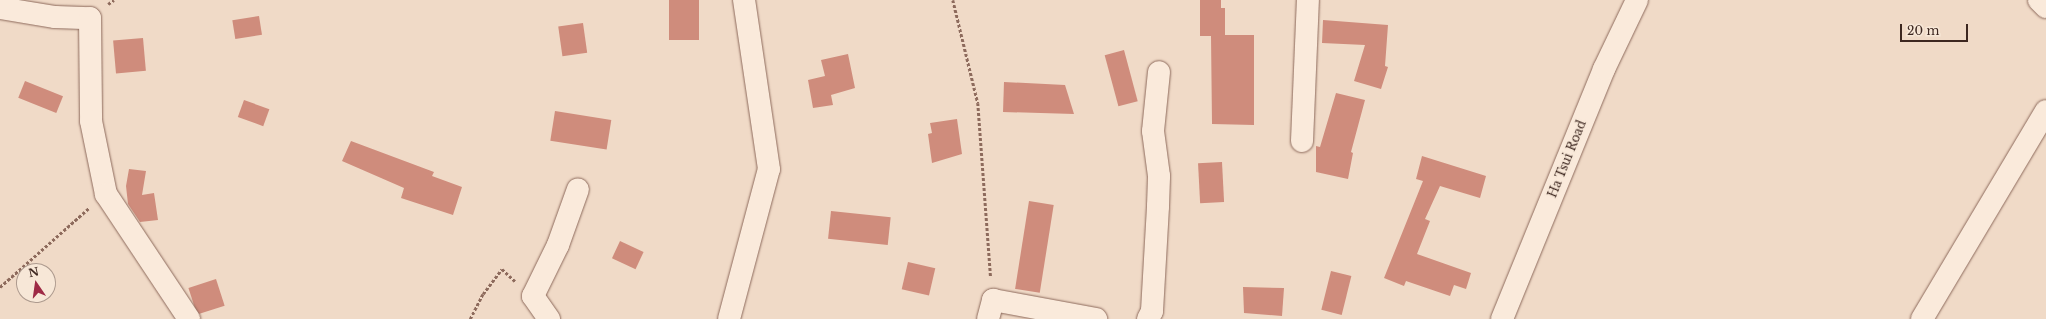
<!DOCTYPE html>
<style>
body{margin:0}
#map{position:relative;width:2046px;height:319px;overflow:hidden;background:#f0dac7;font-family:"Libre Baskerville",serif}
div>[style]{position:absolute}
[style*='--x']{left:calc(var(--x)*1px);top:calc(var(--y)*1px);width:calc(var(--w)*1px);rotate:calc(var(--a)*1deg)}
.building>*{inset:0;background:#cf8c7c;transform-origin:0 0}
.path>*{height:2.5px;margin-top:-1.25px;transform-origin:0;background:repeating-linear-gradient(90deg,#8d6a5c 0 3px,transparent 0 5px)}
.roads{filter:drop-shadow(0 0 1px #8d6a5c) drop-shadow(0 0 1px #8d6a5c)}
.minor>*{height:22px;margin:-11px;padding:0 11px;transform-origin:11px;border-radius:11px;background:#faeadb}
span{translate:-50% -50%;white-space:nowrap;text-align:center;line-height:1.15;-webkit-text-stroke:3px #f7e7d7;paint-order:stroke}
.street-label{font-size:12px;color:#3d2720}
.north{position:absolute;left:16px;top:263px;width:40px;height:40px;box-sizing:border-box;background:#f7e7d7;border:1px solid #ad9a8e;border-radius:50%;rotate:347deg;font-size:11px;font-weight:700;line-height:16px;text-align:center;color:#3d2720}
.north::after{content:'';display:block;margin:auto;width:14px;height:18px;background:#9e2a45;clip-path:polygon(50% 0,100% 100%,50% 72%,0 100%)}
.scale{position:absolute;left:1900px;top:24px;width:68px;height:18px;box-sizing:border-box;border:2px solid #3d2720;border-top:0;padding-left:5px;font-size:12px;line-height:14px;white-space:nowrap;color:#3d2720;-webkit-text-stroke:3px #f7e7d7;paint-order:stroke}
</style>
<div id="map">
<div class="building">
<div style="left:669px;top:0;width:30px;height:40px"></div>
<div style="clip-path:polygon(1200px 0,1221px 0,1221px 8px,1225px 8px,1225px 35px,1254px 35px,1254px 125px,1212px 124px,1211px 36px,1200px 36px)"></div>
<div style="left:259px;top:16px;width:19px;height:27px;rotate:81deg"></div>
<div style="clip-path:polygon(1323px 20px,1388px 25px,1385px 66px,1388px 67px,1381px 89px,1354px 81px,1365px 45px,1322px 43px)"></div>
<div style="left:583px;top:23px;width:30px;height:25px;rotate:82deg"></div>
<div style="left:143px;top:38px;width:33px;height:30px;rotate:85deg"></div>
<div style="left:1124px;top:50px;width:53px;height:20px;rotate:75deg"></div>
<div style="clip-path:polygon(848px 54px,855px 88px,831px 95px,833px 105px,813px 108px,808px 80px,825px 76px,821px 60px)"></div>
<div style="left:25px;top:81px;width:41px;height:18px;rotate:22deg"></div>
<div style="clip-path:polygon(1004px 82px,1065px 85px,1074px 114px,1003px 112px)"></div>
<div style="clip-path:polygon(1336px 93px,1365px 100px,1351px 152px,1353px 153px,1348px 179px,1316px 172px,1316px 146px,1320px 147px)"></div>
<div style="left:244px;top:100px;width:27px;height:18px;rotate:20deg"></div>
<div style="left:555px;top:111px;width:57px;height:30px;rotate:9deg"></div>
<div style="clip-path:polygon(957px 119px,962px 154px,932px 163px,928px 134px,932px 133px,930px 123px)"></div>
<div style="clip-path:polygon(351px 141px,434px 172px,432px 176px,462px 187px,453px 215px,401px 198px,404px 188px,342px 161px)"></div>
<div style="clip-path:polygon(1422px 156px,1486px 176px,1480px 198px,1440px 186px,1425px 219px,1430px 221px,1417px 254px,1471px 273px,1466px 289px,1454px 285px,1450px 296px,1406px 281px,1404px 286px,1384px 278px,1423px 181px,1416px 179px)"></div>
<div style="left:1222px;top:162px;width:40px;height:24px;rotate:87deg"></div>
<div style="clip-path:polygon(129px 169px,146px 171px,142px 195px,154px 193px,158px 220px,140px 222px,128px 204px,126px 186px)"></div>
<div style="left:1029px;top:201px;width:25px;height:89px;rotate:9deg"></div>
<div style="left:831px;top:211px;width:60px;height:28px;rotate:6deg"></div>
<div style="left:620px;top:241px;width:26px;height:19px;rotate:25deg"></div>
<div style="left:908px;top:262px;width:28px;height:28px;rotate:13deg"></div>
<div style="left:1331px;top:271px;width:21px;height:40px;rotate:14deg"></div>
<div style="left:216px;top:279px;width:28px;height:29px;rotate:72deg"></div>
<div style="clip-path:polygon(1243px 287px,1284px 288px,1282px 316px,1244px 313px)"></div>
</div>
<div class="path">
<div style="--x:953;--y:0;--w:106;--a:76.4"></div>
<div style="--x:978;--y:103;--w:175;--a:85.8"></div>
<div style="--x:108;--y:4;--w:7;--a:-34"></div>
<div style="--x:0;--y:287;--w:119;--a:-41.6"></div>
<div style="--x:470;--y:319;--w:28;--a:-63"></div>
<div style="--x:483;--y:294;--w:31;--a:-53"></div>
<div style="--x:502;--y:269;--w:18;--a:43"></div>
</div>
<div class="roads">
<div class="minor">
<div style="--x:2039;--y:0;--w:10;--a:45"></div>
<div style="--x:0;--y:8;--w:56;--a:9.3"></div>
<div style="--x:55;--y:17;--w:35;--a:2"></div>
<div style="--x:90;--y:18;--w:103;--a:89.4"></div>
<div style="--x:91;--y:121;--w:75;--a:78.4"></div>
<div style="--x:106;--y:194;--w:150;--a:56.4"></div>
<div style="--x:1302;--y:141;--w:141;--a:-87.6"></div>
<div style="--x:549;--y:319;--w:28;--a:-125"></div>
<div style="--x:533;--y:296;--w:57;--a:-63.9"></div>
<div style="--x:558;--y:245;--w:59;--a:-70.3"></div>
<div style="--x:729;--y:319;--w:155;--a:-75.1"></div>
<div style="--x:769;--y:169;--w:171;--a:-98.4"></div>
<div style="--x:988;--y:319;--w:20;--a:-75"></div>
<div style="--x:993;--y:300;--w:105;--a:10.5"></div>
<div style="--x:1148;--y:319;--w:9;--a:-63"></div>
<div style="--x:1152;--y:311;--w:105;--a:-86.7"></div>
<div style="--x:1158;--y:206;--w:30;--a:-88"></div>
<div style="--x:1159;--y:176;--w:45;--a:-97.6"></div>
<div style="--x:1153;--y:131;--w:59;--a:-84.2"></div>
<div style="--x:1502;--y:319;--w:270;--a:-67.8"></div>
<div style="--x:1604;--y:69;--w:76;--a:-64.4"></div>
<div style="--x:1922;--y:319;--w:242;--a:-59.2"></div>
</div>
</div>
<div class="street-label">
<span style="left:1567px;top:159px;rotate:-68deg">Ha Tsui Road</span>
</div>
<div class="north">N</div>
<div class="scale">20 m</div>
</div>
